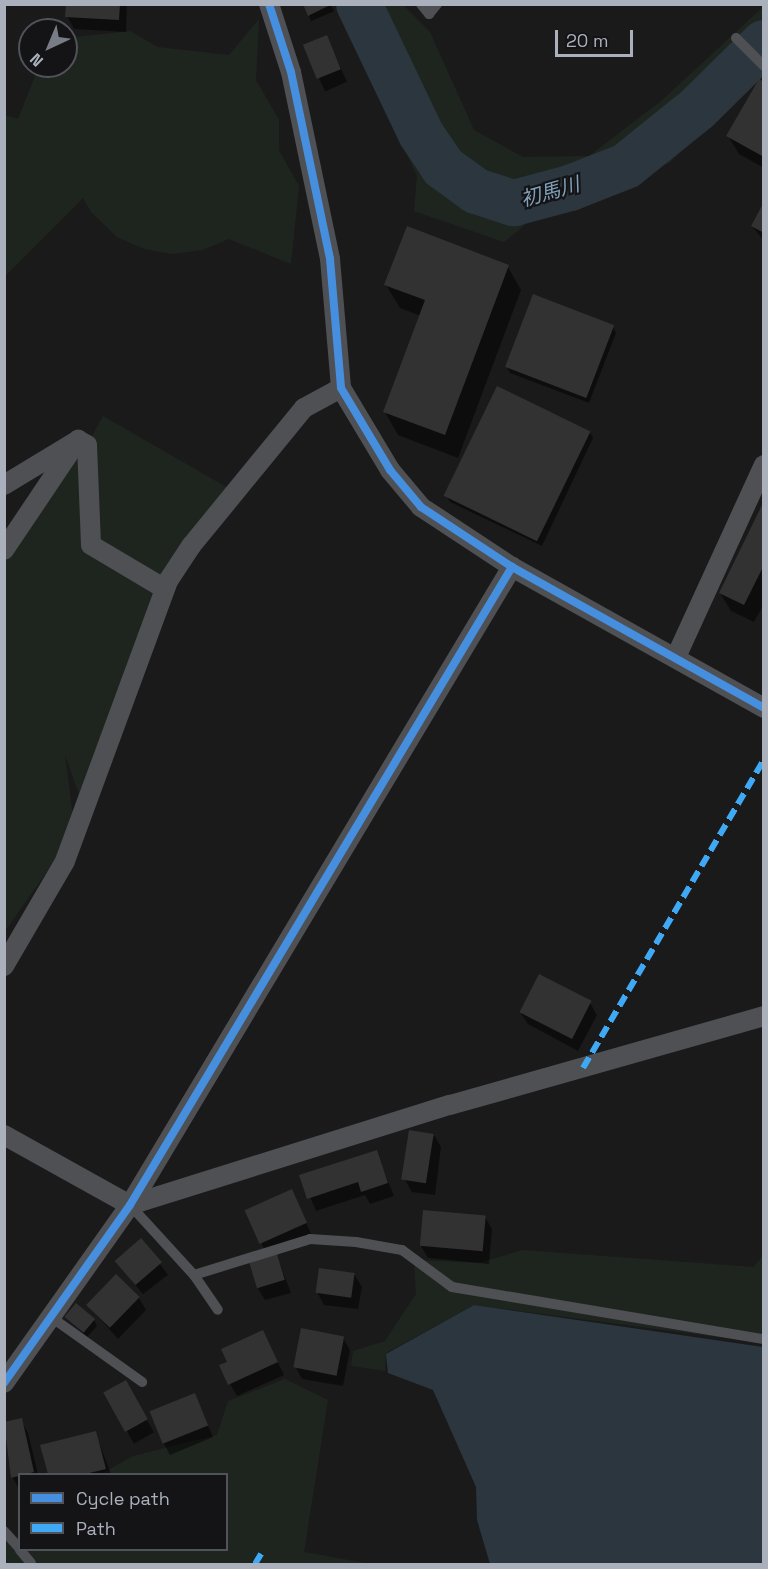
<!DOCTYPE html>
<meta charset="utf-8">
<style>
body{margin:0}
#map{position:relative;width:768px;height:1569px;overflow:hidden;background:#1a1a1b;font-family:"Space Grotesk","Noto Sans JP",sans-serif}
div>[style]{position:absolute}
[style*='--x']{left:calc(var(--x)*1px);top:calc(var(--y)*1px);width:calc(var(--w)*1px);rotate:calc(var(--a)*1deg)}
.green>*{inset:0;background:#1e251f}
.water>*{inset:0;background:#2c363e}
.shadow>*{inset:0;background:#0007;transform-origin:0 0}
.river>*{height:46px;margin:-23px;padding:0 23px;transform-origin:23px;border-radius:23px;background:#2c363e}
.building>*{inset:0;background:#323233;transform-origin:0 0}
.service>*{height:10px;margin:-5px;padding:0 5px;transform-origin:5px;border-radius:5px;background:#4e5054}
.minor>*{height:20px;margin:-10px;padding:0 10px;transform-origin:10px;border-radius:10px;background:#4e5054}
.quiet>*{height:6px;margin-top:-3px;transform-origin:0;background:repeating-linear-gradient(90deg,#3fa9f5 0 12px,transparent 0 18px)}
.cycleway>*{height:8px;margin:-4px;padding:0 4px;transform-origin:4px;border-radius:4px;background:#468fdf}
span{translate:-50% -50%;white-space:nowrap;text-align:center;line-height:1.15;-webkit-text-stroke:4.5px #141417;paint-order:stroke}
.water-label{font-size:20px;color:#80a1b9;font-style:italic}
.frame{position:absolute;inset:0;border:6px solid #abb1bc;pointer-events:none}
.legend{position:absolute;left:18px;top:1473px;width:210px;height:78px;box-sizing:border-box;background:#141417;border:2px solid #505359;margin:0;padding:8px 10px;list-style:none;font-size:18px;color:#abb1bc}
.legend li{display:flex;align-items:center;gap:12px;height:30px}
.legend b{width:30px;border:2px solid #505359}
.north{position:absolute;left:18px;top:18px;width:60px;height:60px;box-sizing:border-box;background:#141417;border:2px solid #505359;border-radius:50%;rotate:224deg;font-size:16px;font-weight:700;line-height:24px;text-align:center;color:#abb1bc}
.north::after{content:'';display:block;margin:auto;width:21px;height:27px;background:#787c84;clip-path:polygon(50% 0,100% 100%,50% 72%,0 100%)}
.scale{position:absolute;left:555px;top:30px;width:78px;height:27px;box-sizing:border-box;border:3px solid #abb1bc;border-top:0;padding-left:8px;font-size:18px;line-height:21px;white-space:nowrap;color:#abb1bc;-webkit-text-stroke:4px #141417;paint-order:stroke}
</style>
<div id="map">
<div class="green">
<div style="clip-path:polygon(339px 5px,403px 5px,430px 32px,474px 130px,523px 157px,589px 156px,661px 101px,763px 7px,763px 73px,669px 163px,541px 212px,504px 242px,414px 211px,417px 176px)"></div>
<div style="clip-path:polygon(259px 19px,256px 80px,279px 120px,279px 150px,299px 186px,291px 264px,229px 239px,202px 250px,172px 254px,144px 249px,117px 237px,91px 212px,83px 198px,5px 276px,5px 115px,18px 119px,39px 66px,66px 66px,66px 38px,130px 31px,158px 47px,229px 55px)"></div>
<div style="clip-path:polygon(103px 416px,235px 492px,168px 581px,84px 808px,65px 755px,75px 832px,5px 931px,4px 558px,87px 445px)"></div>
<div style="clip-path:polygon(522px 1250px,754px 1267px,763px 1255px,763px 1343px,474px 1305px,386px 1353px,385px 1371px,351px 1366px,353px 1351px,385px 1341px,416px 1294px,414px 1260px,479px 1263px)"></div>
<div style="clip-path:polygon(285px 1379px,328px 1400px,304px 1552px,371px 1564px,5px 1564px,4px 1541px,19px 1536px,20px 1550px,226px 1550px,226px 1474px,101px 1474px,133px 1456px,217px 1435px,228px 1401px)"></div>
</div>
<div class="water">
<div style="clip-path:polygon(474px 1305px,763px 1347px,763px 1564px,490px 1564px,477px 1520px,476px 1487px,433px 1390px,388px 1373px,386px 1354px)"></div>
</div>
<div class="shadow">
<div style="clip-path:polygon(68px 4px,127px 4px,126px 32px,74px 29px,67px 16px)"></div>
<div style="left:331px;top:4px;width:8px;height:25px;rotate:67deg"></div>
<div style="left:327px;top:37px;width:49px;height:24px;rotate:66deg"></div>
<div style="clip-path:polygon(764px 84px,764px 168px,739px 154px,728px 136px)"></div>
<div style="clip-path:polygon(764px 206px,764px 241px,752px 226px)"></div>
<div style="clip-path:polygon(508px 267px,521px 290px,458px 458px,398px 435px,385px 412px,421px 316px,400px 308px,386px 285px)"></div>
<div style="clip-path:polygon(613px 327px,616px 333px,589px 403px,510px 373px,507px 367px)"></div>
<div style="clip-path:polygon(590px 432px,593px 438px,542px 546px,450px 502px,446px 496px)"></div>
<div style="clip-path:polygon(764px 504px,764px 604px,754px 622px,731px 611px,720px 593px)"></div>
<div style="clip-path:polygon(540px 976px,590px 1003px,597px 1015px,578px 1051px,528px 1024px,520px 1012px)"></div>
<div style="clip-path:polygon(434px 1135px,441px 1147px,435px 1195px,412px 1192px,405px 1180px)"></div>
<div style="clip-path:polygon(376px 1152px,394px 1196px,370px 1204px,365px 1195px,316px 1211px,301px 1176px)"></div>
<div style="clip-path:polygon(292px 1191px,312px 1236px,275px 1251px,291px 1293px,265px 1300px,257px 1287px,267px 1255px,246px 1210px)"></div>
<div style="clip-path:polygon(485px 1217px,492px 1229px,489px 1264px,428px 1258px,421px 1246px)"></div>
<div style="left:141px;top:1240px;width:44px;height:32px;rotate:52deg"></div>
<div style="clip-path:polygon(354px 1274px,362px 1287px,358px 1309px,324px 1305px,317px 1292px)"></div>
<div style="clip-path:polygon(139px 1298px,146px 1310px,118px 1339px,88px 1305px)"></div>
<div style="clip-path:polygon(66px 1316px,94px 1320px,97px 1326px,87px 1337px)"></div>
<div style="clip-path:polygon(343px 1338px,350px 1350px,343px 1386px,302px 1379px,295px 1366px)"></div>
<div style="clip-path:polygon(269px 1344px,284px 1375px,237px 1396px,230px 1384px)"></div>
<div style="left:125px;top:1382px;width:58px;height:23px;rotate:60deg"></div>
<div style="clip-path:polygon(194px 1395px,213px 1437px,170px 1455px,163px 1442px)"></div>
<div style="clip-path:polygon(21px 1420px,28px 1433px,38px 1474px,20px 1474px,20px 1490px,12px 1477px,4px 1424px)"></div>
<div style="clip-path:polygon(95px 1432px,111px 1474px,49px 1474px,42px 1446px)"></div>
</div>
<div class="river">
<div style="--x:359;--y:4;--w:144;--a:64.5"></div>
<div style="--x:421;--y:134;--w:40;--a:56"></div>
<div style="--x:443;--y:167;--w:41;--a:36"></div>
<div style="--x:476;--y:191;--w:40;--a:18"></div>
<div style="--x:514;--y:203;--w:58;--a:-15"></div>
<div style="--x:570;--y:188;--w:60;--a:-21.4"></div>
<div style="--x:626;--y:166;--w:91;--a:-38.8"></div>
<div style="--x:697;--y:109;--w:94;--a:-44.6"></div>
</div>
<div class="building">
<div style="clip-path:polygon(66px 4px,120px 4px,119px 20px,65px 17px)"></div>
<div style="clip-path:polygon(303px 4px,332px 4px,308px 16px)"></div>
<div style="left:327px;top:35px;width:37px;height:26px;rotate:68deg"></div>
<div style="clip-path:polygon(759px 79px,764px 82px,764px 157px,726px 136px)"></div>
<div style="clip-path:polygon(764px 202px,764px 233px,751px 226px)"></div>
<div style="clip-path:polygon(407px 226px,509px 265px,445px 435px,383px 412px,425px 300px,384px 285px)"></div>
<div style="left:533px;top:294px;width:87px;height:78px;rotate:21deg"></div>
<div style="left:497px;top:386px;width:104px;height:122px;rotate:26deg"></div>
<div style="clip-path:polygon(764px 501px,764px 565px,744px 605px,719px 593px)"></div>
<div style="left:539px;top:974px;width:59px;height:43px;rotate:27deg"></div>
<div style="left:409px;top:1130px;width:25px;height:50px;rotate:9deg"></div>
<div style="clip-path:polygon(377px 1150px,388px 1183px,361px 1192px,358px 1182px,307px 1199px,299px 1175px)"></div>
<div style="left:292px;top:1189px;width:37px;height:52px;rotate:66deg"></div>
<div style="left:423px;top:1210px;width:63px;height:36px;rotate:5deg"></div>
<div style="left:141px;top:1238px;width:32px;height:35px;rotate:49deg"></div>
<div style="left:276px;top:1251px;width:30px;height:29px;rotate:73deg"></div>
<div style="left:319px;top:1268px;width:36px;height:25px;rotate:8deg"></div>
<div style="left:116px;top:1274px;width:33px;height:43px;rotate:44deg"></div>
<div style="left:76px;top:1303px;width:25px;height:18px;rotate:40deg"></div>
<div style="left:301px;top:1328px;width:44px;height:40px;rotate:11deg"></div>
<div style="clip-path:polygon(263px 1330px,278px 1362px,228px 1385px,219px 1365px,227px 1362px,221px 1349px)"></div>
<div style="left:126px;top:1380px;width:45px;height:26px;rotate:61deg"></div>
<div style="left:195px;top:1393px;width:35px;height:49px;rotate:68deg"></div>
<div style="clip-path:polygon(22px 1418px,34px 1472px,11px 1478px,4px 1422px)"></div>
<div style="clip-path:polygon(96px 1431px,106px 1469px,85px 1474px,48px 1474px,40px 1445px)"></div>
</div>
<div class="service">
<div style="--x:421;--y:4;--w:13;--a:51"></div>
<div style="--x:429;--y:14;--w:13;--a:-51"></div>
<div style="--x:736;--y:38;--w:40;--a:45"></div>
<div style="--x:130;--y:1205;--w:95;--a:47.6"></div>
<div style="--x:194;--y:1275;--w:42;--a:55.6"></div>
<div style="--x:194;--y:1275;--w:121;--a:-17.2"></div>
<div style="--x:310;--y:1239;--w:46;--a:3.7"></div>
<div style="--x:356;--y:1242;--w:47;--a:9.9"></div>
<div style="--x:402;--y:1250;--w:62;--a:36.5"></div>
<div style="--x:452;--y:1287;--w:316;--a:9.5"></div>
<div style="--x:51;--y:1317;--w:112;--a:35.5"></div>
<div style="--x:4;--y:1531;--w:24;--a:48"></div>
<div style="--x:20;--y:1550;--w:17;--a:50"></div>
</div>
<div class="minor">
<div style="--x:269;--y:4;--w:71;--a:72.1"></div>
<div style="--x:291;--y:72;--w:191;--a:78.2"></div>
<div style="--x:330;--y:259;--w:129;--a:85.1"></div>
<div style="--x:341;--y:388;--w:96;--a:59.1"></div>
<div style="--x:390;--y:470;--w:48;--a:50"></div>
<div style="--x:421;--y:507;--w:109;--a:33.4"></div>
<div style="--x:512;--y:567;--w:289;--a:29.2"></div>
<div style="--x:4;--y:485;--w:83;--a:-31.2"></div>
<div style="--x:4;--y:550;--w:133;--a:-56.1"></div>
<div style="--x:78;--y:440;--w:10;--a:29"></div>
<div style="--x:87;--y:445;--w:100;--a:87.7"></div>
<div style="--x:91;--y:545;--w:86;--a:30.7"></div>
<div style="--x:676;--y:657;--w:211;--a:-65.4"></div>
<div style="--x:4;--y:966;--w:121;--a:-59.8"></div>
<div style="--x:65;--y:861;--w:298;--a:-69.8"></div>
<div style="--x:168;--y:581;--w:42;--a:-56.7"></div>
<div style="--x:191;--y:546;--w:178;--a:-50.7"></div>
<div style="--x:304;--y:408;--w:42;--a:-28.4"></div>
<div style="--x:4;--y:1135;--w:144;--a:29.1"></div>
<div style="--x:130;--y:1205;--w:335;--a:-17.4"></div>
<div style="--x:450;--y:1105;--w:326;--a:-15.8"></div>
<div style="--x:4;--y:1383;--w:218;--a:-54.7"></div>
<div style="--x:130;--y:1205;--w:744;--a:-59.09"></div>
</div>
<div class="quiet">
<div style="--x:583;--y:1068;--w:357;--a:-59.6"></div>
<div style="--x:255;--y:1564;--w:12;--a:-59"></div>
</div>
<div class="cycleway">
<div style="--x:269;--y:4;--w:71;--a:72.1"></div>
<div style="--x:291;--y:72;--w:191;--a:78.2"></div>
<div style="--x:330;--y:259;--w:129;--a:85.1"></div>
<div style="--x:341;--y:388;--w:96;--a:59.1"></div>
<div style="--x:390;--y:470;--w:48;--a:50"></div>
<div style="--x:421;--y:507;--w:109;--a:33.4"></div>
<div style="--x:512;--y:567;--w:289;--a:29.2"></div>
<div style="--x:4;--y:1383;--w:218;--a:-54.7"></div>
<div style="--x:130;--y:1205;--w:744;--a:-59.09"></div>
</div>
<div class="water-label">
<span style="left:550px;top:192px;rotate:-16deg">初馬川</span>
</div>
<div class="frame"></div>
<ul class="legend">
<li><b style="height:8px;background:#468fdf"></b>Cycle path</li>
<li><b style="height:8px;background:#3fa9f5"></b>Path</li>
</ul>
<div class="north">N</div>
<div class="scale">20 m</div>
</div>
